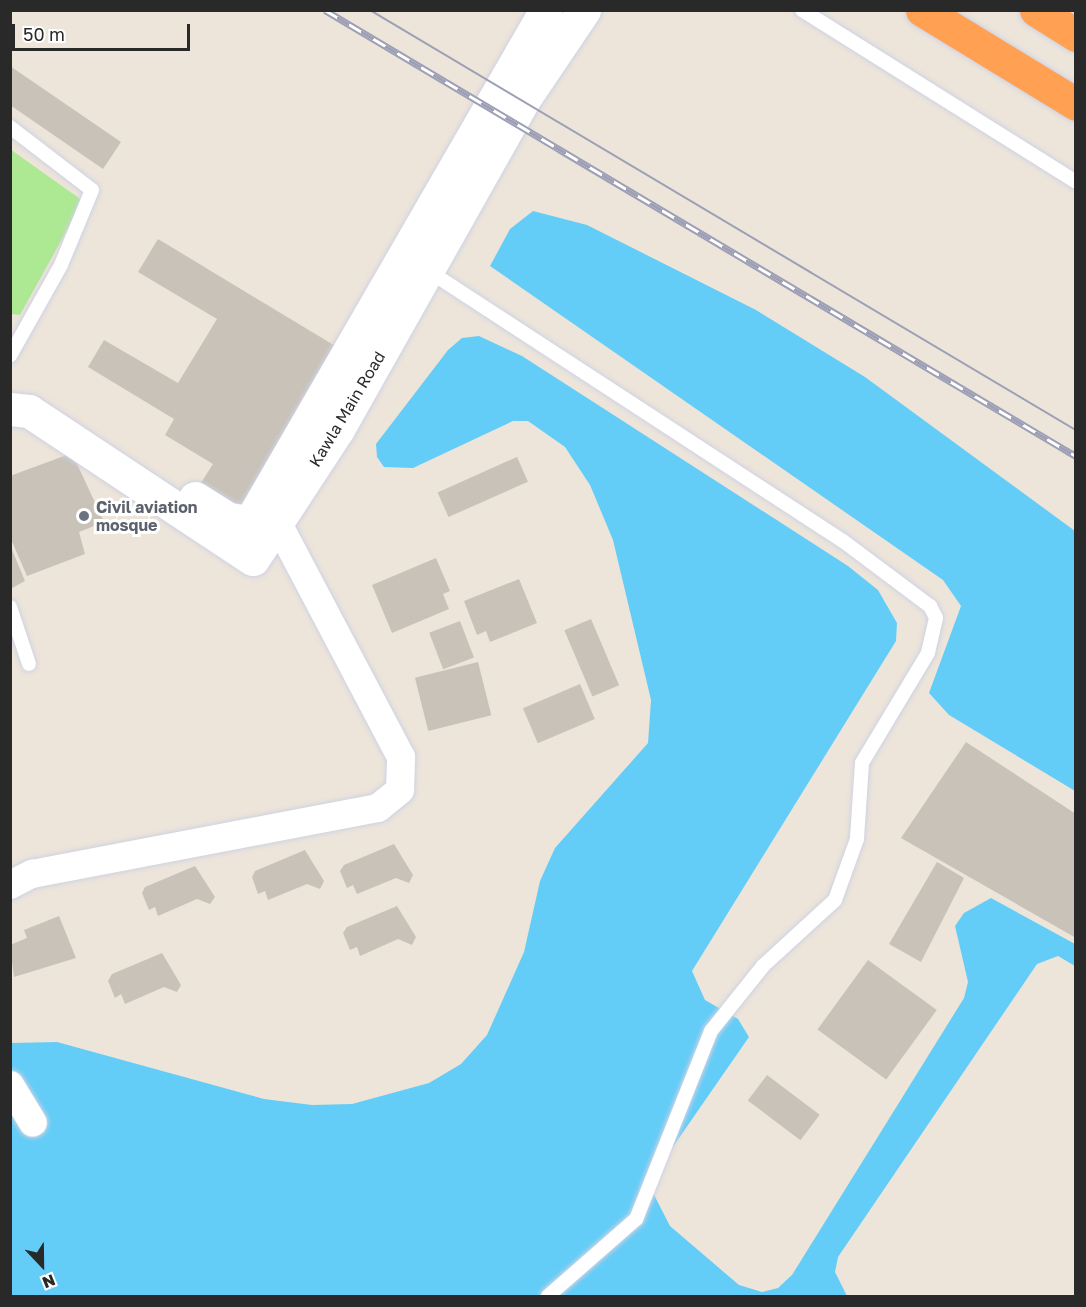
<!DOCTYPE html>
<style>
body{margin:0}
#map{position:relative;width:1086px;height:1307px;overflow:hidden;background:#ede5da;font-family:"Golos Text",sans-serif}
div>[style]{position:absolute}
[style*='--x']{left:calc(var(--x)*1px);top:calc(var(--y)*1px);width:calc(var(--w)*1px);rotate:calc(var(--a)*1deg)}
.green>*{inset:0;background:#ade892}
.water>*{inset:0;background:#64cdf7}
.building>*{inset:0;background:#c8c2b9;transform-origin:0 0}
.roads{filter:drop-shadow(0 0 2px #cfd2e3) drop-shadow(0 0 2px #cfd2e3)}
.lane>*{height:14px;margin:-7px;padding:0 7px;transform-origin:7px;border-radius:7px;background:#fff}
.street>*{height:28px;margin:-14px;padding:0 14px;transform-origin:14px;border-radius:14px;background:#fff}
.secondary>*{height:33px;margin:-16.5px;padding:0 16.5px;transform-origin:16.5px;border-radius:16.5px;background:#fff}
.highway>*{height:33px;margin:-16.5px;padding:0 16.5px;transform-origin:16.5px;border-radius:16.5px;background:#ffa052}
.tram>*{height:1.5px;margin:-0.75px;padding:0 0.75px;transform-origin:0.75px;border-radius:0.75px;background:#9c9fb5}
.rail>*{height:7px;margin-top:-3.5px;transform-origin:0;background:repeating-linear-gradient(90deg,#fff 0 14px,#9c9fb5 0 28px);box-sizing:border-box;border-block:2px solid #9c9fb5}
.dots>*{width:16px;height:16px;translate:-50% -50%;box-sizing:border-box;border:3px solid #fff;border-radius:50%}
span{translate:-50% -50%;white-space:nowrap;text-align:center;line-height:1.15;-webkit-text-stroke:6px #fff;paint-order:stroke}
.street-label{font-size:16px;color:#292929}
.worship-label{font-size:16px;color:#5b616d;font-weight:700}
.left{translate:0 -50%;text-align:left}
.frame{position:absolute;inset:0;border:12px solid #292929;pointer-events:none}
.north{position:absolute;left:12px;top:1235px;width:60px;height:60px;-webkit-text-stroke:4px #fff;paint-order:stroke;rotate:158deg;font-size:16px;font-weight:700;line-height:24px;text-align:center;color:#292929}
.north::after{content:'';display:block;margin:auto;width:21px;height:27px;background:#292929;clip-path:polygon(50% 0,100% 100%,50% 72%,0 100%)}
.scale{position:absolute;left:12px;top:24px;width:178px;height:27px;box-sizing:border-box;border:3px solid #292929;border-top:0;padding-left:8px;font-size:18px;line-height:21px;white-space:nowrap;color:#292929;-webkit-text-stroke:4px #fff;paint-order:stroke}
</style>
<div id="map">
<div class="green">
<div style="clip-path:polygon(10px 149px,83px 201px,20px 315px,11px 314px)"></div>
</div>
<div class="water">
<div style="clip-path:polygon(533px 211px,587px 225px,756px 310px,865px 377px,1075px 531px,1075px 791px,949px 715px,929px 693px,961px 606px,943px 580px,490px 266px,510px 229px)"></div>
<div style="clip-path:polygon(479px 336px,522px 356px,848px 566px,878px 590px,897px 623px,896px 641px,692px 971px,705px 1000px,738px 1019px,749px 1037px,654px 1174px,652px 1191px,670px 1226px,739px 1285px,762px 1292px,778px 1288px,792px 1275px,964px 998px,968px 982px,955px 926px,964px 913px,991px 898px,1075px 944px,1075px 966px,1058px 956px,1037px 964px,838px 1257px,835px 1272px,847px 1296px,11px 1296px,11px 1043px,57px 1042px,264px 1099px,312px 1105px,352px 1104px,429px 1083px,461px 1064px,487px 1035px,524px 952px,540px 881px,555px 848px,648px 743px,651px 700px,613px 540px,590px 485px,565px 447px,528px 421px,513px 421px,413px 468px,384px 467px,377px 457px,376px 444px,448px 350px,462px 338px)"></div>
</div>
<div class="building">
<div style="clip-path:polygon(10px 66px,121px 142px,103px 169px,10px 105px)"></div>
<div style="clip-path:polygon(158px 239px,337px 347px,238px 510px,199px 486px,213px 464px,165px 435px,174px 419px,88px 367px,104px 340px,178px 383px,217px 319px,138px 272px)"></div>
<div style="clip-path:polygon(72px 453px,104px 522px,79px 532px,85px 554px,27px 576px,10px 537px,10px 476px)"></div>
<div style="left:517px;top:457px;width:27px;height:87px;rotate:66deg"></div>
<div style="clip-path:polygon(10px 545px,25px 581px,12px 588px,10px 585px)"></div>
<div style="clip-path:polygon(436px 558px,450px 591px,443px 594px,449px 609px,392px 633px,372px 585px)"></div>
<div style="clip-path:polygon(519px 579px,537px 623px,490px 642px,486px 631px,477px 635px,464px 601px)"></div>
<div style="left:591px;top:619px;width:72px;height:29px;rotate:67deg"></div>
<div style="left:460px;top:621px;width:39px;height:33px;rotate:69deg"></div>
<div style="left:478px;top:662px;width:55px;height:65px;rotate:76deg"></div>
<div style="left:580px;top:684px;width:38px;height:62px;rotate:67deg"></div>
<div style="clip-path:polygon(966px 742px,1076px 814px,1076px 938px,901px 838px)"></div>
<div style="clip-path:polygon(394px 844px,413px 875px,409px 883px,396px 878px,357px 894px,353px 885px,347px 888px,340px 871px,344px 865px)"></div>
<div style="clip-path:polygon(305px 850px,324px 881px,320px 889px,307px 884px,268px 900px,265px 891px,258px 894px,252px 877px,255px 871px)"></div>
<div style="clip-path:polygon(937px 862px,964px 878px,921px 962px,889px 944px)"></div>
<div style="clip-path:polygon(195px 866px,215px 897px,210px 904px,197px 899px,158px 916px,155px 907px,149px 910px,142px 893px,145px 887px)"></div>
<div style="clip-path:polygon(397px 906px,416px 937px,412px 945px,398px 939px,360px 956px,357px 947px,350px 950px,343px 933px,347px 927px)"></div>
<div style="clip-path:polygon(59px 916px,76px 958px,14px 977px,10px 945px,27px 938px,24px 930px)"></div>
<div style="clip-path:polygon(162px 953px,181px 985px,177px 992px,164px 987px,125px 1004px,121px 994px,115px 998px,108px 981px,112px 974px)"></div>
<div style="left:868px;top:960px;width:85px;height:86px;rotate:36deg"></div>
<div style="left:767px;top:1075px;width:66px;height:32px;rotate:37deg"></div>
</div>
<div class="roads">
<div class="lane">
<div style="--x:802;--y:10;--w:324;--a:32.1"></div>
<div style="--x:10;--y:127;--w:103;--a:37.5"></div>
<div style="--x:92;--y:190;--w:81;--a:112.5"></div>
<div style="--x:61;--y:265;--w:104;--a:119.3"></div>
<div style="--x:427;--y:270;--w:496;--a:33.1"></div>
<div style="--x:843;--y:541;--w:109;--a:36.8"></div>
<div style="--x:930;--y:606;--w:13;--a:63"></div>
<div style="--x:936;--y:618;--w:36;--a:103"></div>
<div style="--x:928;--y:653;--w:128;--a:121"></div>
<div style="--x:862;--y:763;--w:76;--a:93.8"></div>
<div style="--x:857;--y:839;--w:65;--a:109.8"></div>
<div style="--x:835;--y:900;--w:98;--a:137.5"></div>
<div style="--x:763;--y:966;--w:83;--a:128.7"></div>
<div style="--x:711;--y:1031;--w:202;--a:111.7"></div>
<div style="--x:636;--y:1219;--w:117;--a:138.8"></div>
<div style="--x:10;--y:607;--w:60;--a:71.6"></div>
</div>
<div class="street">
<div style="--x:10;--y:885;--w:25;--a:-27"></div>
<div style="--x:32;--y:874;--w:352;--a:-10.8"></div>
<div style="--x:378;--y:808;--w:28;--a:-39"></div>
<div style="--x:400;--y:790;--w:33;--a:-88"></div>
<div style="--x:401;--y:757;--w:266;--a:-117.8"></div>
<div style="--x:10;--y:1085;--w:44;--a:58.8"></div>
</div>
<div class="secondary">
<div style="--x:10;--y:409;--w:19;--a:6"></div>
<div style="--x:29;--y:411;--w:268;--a:33.5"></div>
<div style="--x:253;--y:559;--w:155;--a:-56.8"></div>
<div style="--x:338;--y:429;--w:375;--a:-60.6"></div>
<div style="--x:522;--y:102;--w:111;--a:-56"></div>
<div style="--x:195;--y:498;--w:40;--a:32"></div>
<div style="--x:229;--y:519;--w:21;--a:8"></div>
<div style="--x:250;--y:522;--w:591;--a:-59.97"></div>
</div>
<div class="highway">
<div style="--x:922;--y:10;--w:180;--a:31.4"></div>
<div style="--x:1036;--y:10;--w:47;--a:32"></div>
</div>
</div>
<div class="tram">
<div style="--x:370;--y:10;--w:821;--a:30.75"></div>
</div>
<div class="rail">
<div style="--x:325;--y:10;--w:873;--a:30.71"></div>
</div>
<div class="dots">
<div style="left:84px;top:516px;background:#6b7280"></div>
</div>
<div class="street-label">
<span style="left:347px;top:409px;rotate:-59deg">Kawla Main Road</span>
</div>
<div class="worship-label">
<span class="left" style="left:96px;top:516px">Civil aviation<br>mosque</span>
</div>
<div class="frame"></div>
<div class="north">N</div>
<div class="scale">50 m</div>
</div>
